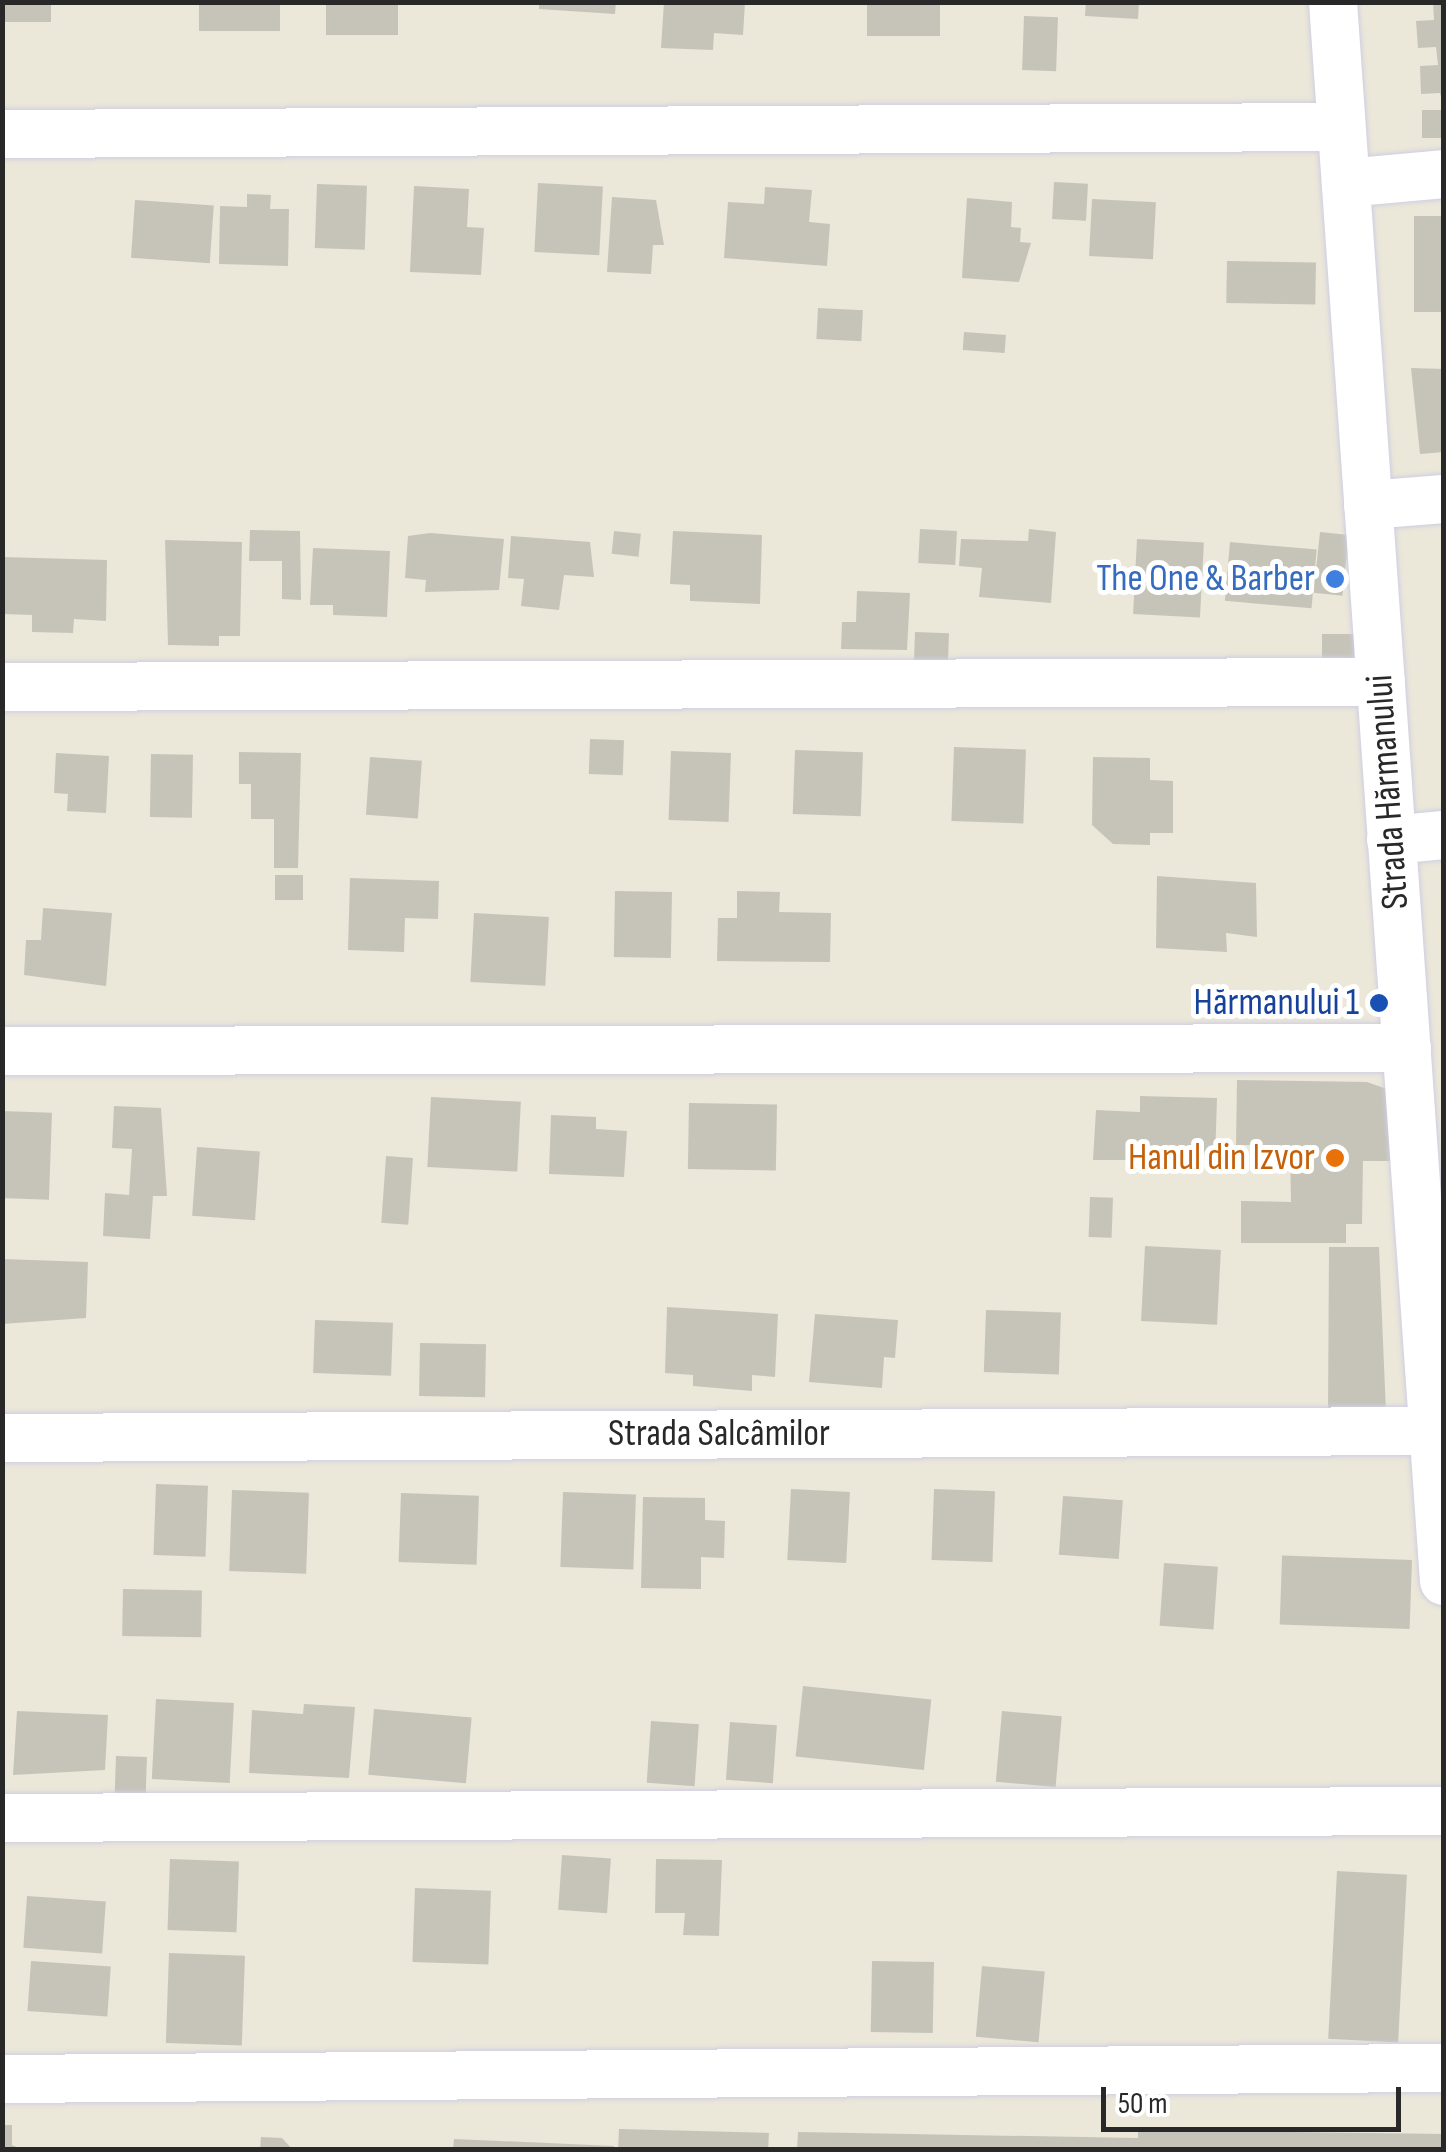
<!DOCTYPE html>
<meta charset="utf-8">
<style>
body{margin:0}
#map{position:relative;width:1446px;height:2152px;overflow:hidden;background:#ebe7d9;font-family:"Sofia Sans Condensed",sans-serif}
div>[style]{position:absolute}
[style*='--x']{left:calc(var(--x)*1px);top:calc(var(--y)*1px);width:calc(var(--w)*1px);rotate:calc(var(--a)*1deg)}
.building>*{inset:0;background:#c6c4b9;transform-origin:0 0}
.roads{filter:drop-shadow(0 0 2px #cfcee2) drop-shadow(0 0 2px #cfcee2)}
.minor>*{height:48px;margin:-24px;padding:0 24px;transform-origin:24px;border-radius:24px;background:#fff}
.dots>*{width:28px;height:28px;translate:-50% -50%;box-sizing:border-box;border:5px solid #fff;border-radius:50%}
span{translate:-50% -50%;white-space:nowrap;text-align:center;line-height:1.15;-webkit-text-stroke:10px #fff;paint-order:stroke}
.shop-label{font-size:38px;color:#366cbe}
.right{translate:-100% -50%;text-align:right}
.street-label{font-size:38px;color:#282828}
.transit-label{font-size:38px;color:#164399}
.food-label{font-size:38px;color:#c56008}
.frame{position:absolute;inset:0;border:5px solid #282828;pointer-events:none}
.scale{position:absolute;left:1101px;top:2087px;width:300px;height:45px;box-sizing:border-box;border:5px solid #282828;border-top:0;padding-left:12px;font-size:30px;line-height:35px;white-space:nowrap;color:#282828;-webkit-text-stroke:8px #fff;paint-order:stroke}
</style>
<div id="map">
<div class="building">
<div style="left:2px;top:2px;width:49px;height:20px"></div>
<div style="left:199px;top:2px;width:81px;height:29px"></div>
<div style="left:326px;top:2px;width:72px;height:33px"></div>
<div style="clip-path:polygon(539px 2px,616px 2px,615px 14px,539px 9px)"></div>
<div style="clip-path:polygon(664px 2px,745px 2px,743px 35px,714px 33px,713px 50px,661px 48px)"></div>
<div style="left:867px;top:2px;width:73px;height:34px"></div>
<div style="clip-path:polygon(1086px 2px,1139px 2px,1138px 19px,1085px 16px)"></div>
<div style="clip-path:polygon(1433px 2px,1444px 2px,1444px 108px,1440px 93px,1421px 94px,1420px 66px,1438px 65px,1436px 47px,1418px 48px,1416px 21px,1434px 20px)"></div>
<div style="left:1024px;top:16px;width:34px;height:54px;rotate:2deg"></div>
<div style="left:1444px;top:110px;width:28px;height:22px;rotate:90deg"></div>
<div style="left:1054px;top:182px;width:34px;height:37px;rotate:3deg"></div>
<div style="left:538px;top:183px;width:65px;height:69px;rotate:3deg"></div>
<div style="left:317px;top:184px;width:50px;height:64px;rotate:2deg"></div>
<div style="clip-path:polygon(414px 186px,469px 189px,467px 227px,484px 228px,481px 275px,410px 272px)"></div>
<div style="clip-path:polygon(765px 187px,812px 190px,809px 222px,830px 224px,827px 266px,724px 258px,728px 202px,764px 204px)"></div>
<div style="clip-path:polygon(247px 194px,271px 195px,270px 209px,289px 209px,288px 266px,219px 264px,220px 206px,247px 207px)"></div>
<div style="clip-path:polygon(612px 197px,656px 200px,664px 245px,653px 245px,651px 274px,607px 272px)"></div>
<div style="clip-path:polygon(967px 198px,1012px 202px,1011px 227px,1021px 228px,1020px 242px,1031px 243px,1019px 282px,962px 278px)"></div>
<div style="left:1092px;top:199px;width:64px;height:57px;rotate:3deg"></div>
<div style="left:135px;top:200px;width:79px;height:58px;rotate:4deg"></div>
<div style="left:1444px;top:216px;width:96px;height:30px;rotate:90deg"></div>
<div style="left:1227px;top:261px;width:89px;height:42px;rotate:1deg"></div>
<div style="left:818px;top:308px;width:45px;height:31px;rotate:3deg"></div>
<div style="left:964px;top:332px;width:42px;height:18px;rotate:4deg"></div>
<div style="clip-path:polygon(1411px 368px,1444px 369px,1444px 452px,1420px 454px)"></div>
<div style="left:920px;top:529px;width:37px;height:34px;rotate:3deg"></div>
<div style="clip-path:polygon(1029px 529px,1056px 532px,1051px 603px,979px 597px,982px 568px,959px 566px,961px 539px,1028px 541px)"></div>
<div style="clip-path:polygon(250px 530px,300px 531px,301px 600px,282px 599px,282px 561px,249px 561px)"></div>
<div style="left:614px;top:531px;width:27px;height:23px;rotate:6deg"></div>
<div style="clip-path:polygon(673px 531px,762px 535px,760px 604px,690px 601px,690px 585px,670px 584px)"></div>
<div style="left:1320px;top:532px;width:29px;height:61px;rotate:6deg"></div>
<div style="clip-path:polygon(430px 533px,504px 539px,499px 590px,425px 592px,426px 580px,405px 578px,408px 536px)"></div>
<div style="clip-path:polygon(511px 536px,590px 542px,594px 577px,564px 575px,559px 610px,521px 606px,524px 579px,508px 578px)"></div>
<div style="left:1137px;top:539px;width:67px;height:75px;rotate:3deg"></div>
<div style="clip-path:polygon(165px 540px,242px 542px,240px 636px,219px 636px,219px 646px,168px 645px)"></div>
<div style="left:1230px;top:542px;width:87px;height:59px;rotate:5deg"></div>
<div style="clip-path:polygon(313px 548px,390px 551px,387px 617px,333px 615px,333px 605px,310px 605px)"></div>
<div style="clip-path:polygon(2px 557px,107px 560px,106px 621px,74px 619px,73px 633px,32px 632px,32px 615px,2px 614px)"></div>
<div style="clip-path:polygon(857px 591px,910px 593px,907px 650px,841px 649px,842px 622px,856px 622px)"></div>
<div style="left:915px;top:632px;width:34px;height:36px;rotate:2deg"></div>
<div style="left:1322px;top:634px;width:32px;height:33px"></div>
<div style="left:590px;top:739px;width:34px;height:35px;rotate:2deg"></div>
<div style="left:954px;top:747px;width:72px;height:74px;rotate:2deg"></div>
<div style="left:795px;top:750px;width:68px;height:64px;rotate:2deg"></div>
<div style="left:671px;top:751px;width:60px;height:69px;rotate:2deg"></div>
<div style="clip-path:polygon(239px 752px,301px 753px,298px 868px,274px 868px,274px 819px,251px 819px,251px 784px,239px 784px)"></div>
<div style="clip-path:polygon(56px 753px,109px 756px,106px 813px,67px 811px,68px 794px,54px 793px)"></div>
<div style="left:151px;top:754px;width:42px;height:63px;rotate:1deg"></div>
<div style="left:370px;top:757px;width:52px;height:58px;rotate:4deg"></div>
<div style="clip-path:polygon(1093px 757px,1150px 758px,1150px 780px,1173px 781px,1173px 833px,1150px 833px,1150px 845px,1113px 844px,1092px 825px)"></div>
<div style="left:275px;top:875px;width:28px;height:25px"></div>
<div style="clip-path:polygon(1157px 876px,1256px 883px,1257px 937px,1226px 933px,1227px 952px,1156px 948px)"></div>
<div style="clip-path:polygon(350px 878px,439px 881px,438px 919px,405px 918px,404px 952px,348px 950px)"></div>
<div style="left:615px;top:891px;width:57px;height:66px;rotate:1deg"></div>
<div style="clip-path:polygon(737px 891px,780px 892px,779px 912px,831px 913px,830px 962px,717px 961px,718px 918px,737px 918px)"></div>
<div style="clip-path:polygon(43px 908px,112px 913px,106px 986px,24px 975px,26px 940px,41px 940px)"></div>
<div style="left:474px;top:913px;width:75px;height:69px;rotate:3deg"></div>
<div style="clip-path:polygon(1237px 1080px,1367px 1082px,1387px 1089px,1394px 1161px,1363px 1161px,1362px 1224px,1346px 1224px,1346px 1243px,1241px 1243px,1241px 1201px,1291px 1202px,1290px 1145px,1236px 1145px)"></div>
<div style="clip-path:polygon(1140px 1096px,1217px 1098px,1215px 1160px,1093px 1160px,1096px 1110px,1140px 1112px)"></div>
<div style="left:431px;top:1097px;width:90px;height:70px;rotate:3deg"></div>
<div style="left:689px;top:1103px;width:88px;height:66px;rotate:1deg"></div>
<div style="clip-path:polygon(114px 1106px,161px 1108px,167px 1196px,153px 1196px,150px 1239px,103px 1236px,105px 1193px,129px 1195px,132px 1149px,112px 1148px)"></div>
<div style="left:2px;top:1111px;width:50px;height:87px;rotate:2deg"></div>
<div style="clip-path:polygon(551px 1115px,596px 1117px,596px 1129px,627px 1131px,624px 1177px,549px 1174px)"></div>
<div style="left:197px;top:1147px;width:63px;height:69px;rotate:4deg"></div>
<div style="left:386px;top:1156px;width:27px;height:67px;rotate:4deg"></div>
<div style="left:1090px;top:1197px;width:23px;height:40px;rotate:2deg"></div>
<div style="left:1145px;top:1246px;width:76px;height:75px;rotate:3deg"></div>
<div style="clip-path:polygon(1329px 1247px,1379px 1247px,1386px 1412px,1328px 1413px)"></div>
<div style="clip-path:polygon(2px 1259px,88px 1262px,86px 1318px,2px 1324px)"></div>
<div style="clip-path:polygon(667px 1307px,778px 1314px,775px 1377px,752px 1375px,752px 1391px,693px 1386px,693px 1375px,665px 1373px)"></div>
<div style="left:986px;top:1310px;width:75px;height:62px;rotate:2deg"></div>
<div style="clip-path:polygon(815px 1314px,898px 1320px,895px 1358px,884px 1357px,882px 1388px,809px 1382px)"></div>
<div style="left:315px;top:1320px;width:78px;height:53px;rotate:2deg"></div>
<div style="left:420px;top:1343px;width:66px;height:53px;rotate:1deg"></div>
<div style="left:156px;top:1484px;width:52px;height:71px;rotate:2deg"></div>
<div style="left:791px;top:1489px;width:59px;height:71px;rotate:3deg"></div>
<div style="left:934px;top:1489px;width:61px;height:71px;rotate:2deg"></div>
<div style="left:232px;top:1490px;width:77px;height:81px;rotate:2deg"></div>
<div style="left:563px;top:1492px;width:73px;height:75px;rotate:2deg"></div>
<div style="left:401px;top:1493px;width:78px;height:69px;rotate:2deg"></div>
<div style="left:1063px;top:1496px;width:60px;height:59px;rotate:4deg"></div>
<div style="clip-path:polygon(643px 1497px,705px 1498px,705px 1520px,725px 1521px,724px 1558px,701px 1557px,701px 1589px,641px 1588px)"></div>
<div style="left:1412px;top:1560px;width:69px;height:130px;rotate:92deg"></div>
<div style="left:1164px;top:1563px;width:54px;height:63px;rotate:4deg"></div>
<div style="left:123px;top:1589px;width:79px;height:47px;rotate:1deg"></div>
<div style="left:803px;top:1686px;width:129px;height:71px;rotate:6deg"></div>
<div style="left:156px;top:1699px;width:78px;height:80px;rotate:3deg"></div>
<div style="clip-path:polygon(304px 1704px,355px 1707px,349px 1778px,249px 1773px,252px 1710px,303px 1714px)"></div>
<div style="left:374px;top:1709px;width:98px;height:66px;rotate:5deg"></div>
<div style="clip-path:polygon(17px 1711px,108px 1715px,105px 1770px,13px 1775px)"></div>
<div style="left:1002px;top:1711px;width:60px;height:71px;rotate:5deg"></div>
<div style="left:651px;top:1721px;width:48px;height:62px;rotate:4deg"></div>
<div style="left:730px;top:1722px;width:47px;height:58px;rotate:4deg"></div>
<div style="left:116px;top:1756px;width:31px;height:41px;rotate:2deg"></div>
<div style="left:562px;top:1855px;width:49px;height:55px;rotate:4deg"></div>
<div style="left:170px;top:1859px;width:69px;height:71px;rotate:2deg"></div>
<div style="clip-path:polygon(656px 1859px,722px 1860px,719px 1936px,683px 1935px,685px 1913px,655px 1913px)"></div>
<div style="left:1337px;top:1871px;width:70px;height:168px;rotate:3deg"></div>
<div style="left:415px;top:1888px;width:76px;height:74px;rotate:2deg"></div>
<div style="left:27px;top:1896px;width:79px;height:52px;rotate:4deg"></div>
<div style="left:169px;top:1953px;width:76px;height:90px;rotate:2deg"></div>
<div style="left:31px;top:1961px;width:80px;height:50px;rotate:4deg"></div>
<div style="left:872px;top:1961px;width:62px;height:71px;rotate:1deg"></div>
<div style="left:982px;top:1966px;width:63px;height:71px;rotate:5deg"></div>
<div style="clip-path:polygon(2px 2125px,12px 2125px,12px 2145px,23px 2150px,2px 2150px)"></div>
<div style="clip-path:polygon(619px 2129px,769px 2133px,768px 2150px,618px 2150px)"></div>
<div style="clip-path:polygon(1138px 2130px,1444px 2134px,1444px 2150px,797px 2150px,798px 2132px,1138px 2138px)"></div>
<div style="clip-path:polygon(261px 2137px,282px 2138px,293px 2150px,260px 2150px)"></div>
<div style="clip-path:polygon(454px 2139px,614px 2146px,614px 2150px,453px 2150px)"></div>
</div>
<div class="roads">
<div class="minor">
<div style="--x:1333;--y:2;--w:1583;--a:85.98"></div>
<div style="--x:2;--y:134;--w:1339;--a:-0.3"></div>
<div style="--x:1346;--y:183;--w:98;--a:-5.2"></div>
<div style="--x:1368;--y:505;--w:76;--a:-4.5"></div>
<div style="--x:2;--y:687;--w:1379;--a:-0.21"></div>
<div style="--x:1391;--y:840;--w:53;--a:-5.4"></div>
<div style="--x:2;--y:1051;--w:1405;--a:-0.12"></div>
<div style="--x:2;--y:1438;--w:1433;--a:-0.28"></div>
<div style="--x:2;--y:1818;--w:1442;--a:-0.28"></div>
<div style="--x:2;--y:2079;--w:1442;--a:-0.44"></div>
</div>
</div>
<div class="dots">
<div style="left:1335px;top:579px;background:#3f7fe0"></div>
<div style="left:1379px;top:1003px;background:#1a4fb4"></div>
<div style="left:1335px;top:1158px;background:#e8710a"></div>
</div>
<div class="shop-label">
<span class="right" style="left:1315px;top:579px">The One &amp; Barber</span>
</div>
<div class="street-label">
<span style="left:1388px;top:792px;rotate:-94deg">Strada Hărmanului</span>
<span style="left:719px;top:1434px">Strada Salcâmilor</span>
</div>
<div class="transit-label">
<span class="right" style="left:1359px;top:1003px">Hărmanului 1</span>
</div>
<div class="food-label">
<span class="right" style="left:1315px;top:1158px">Hanul din Izvor</span>
</div>
<div class="frame"></div>
<div class="scale">50 m</div>
</div>
